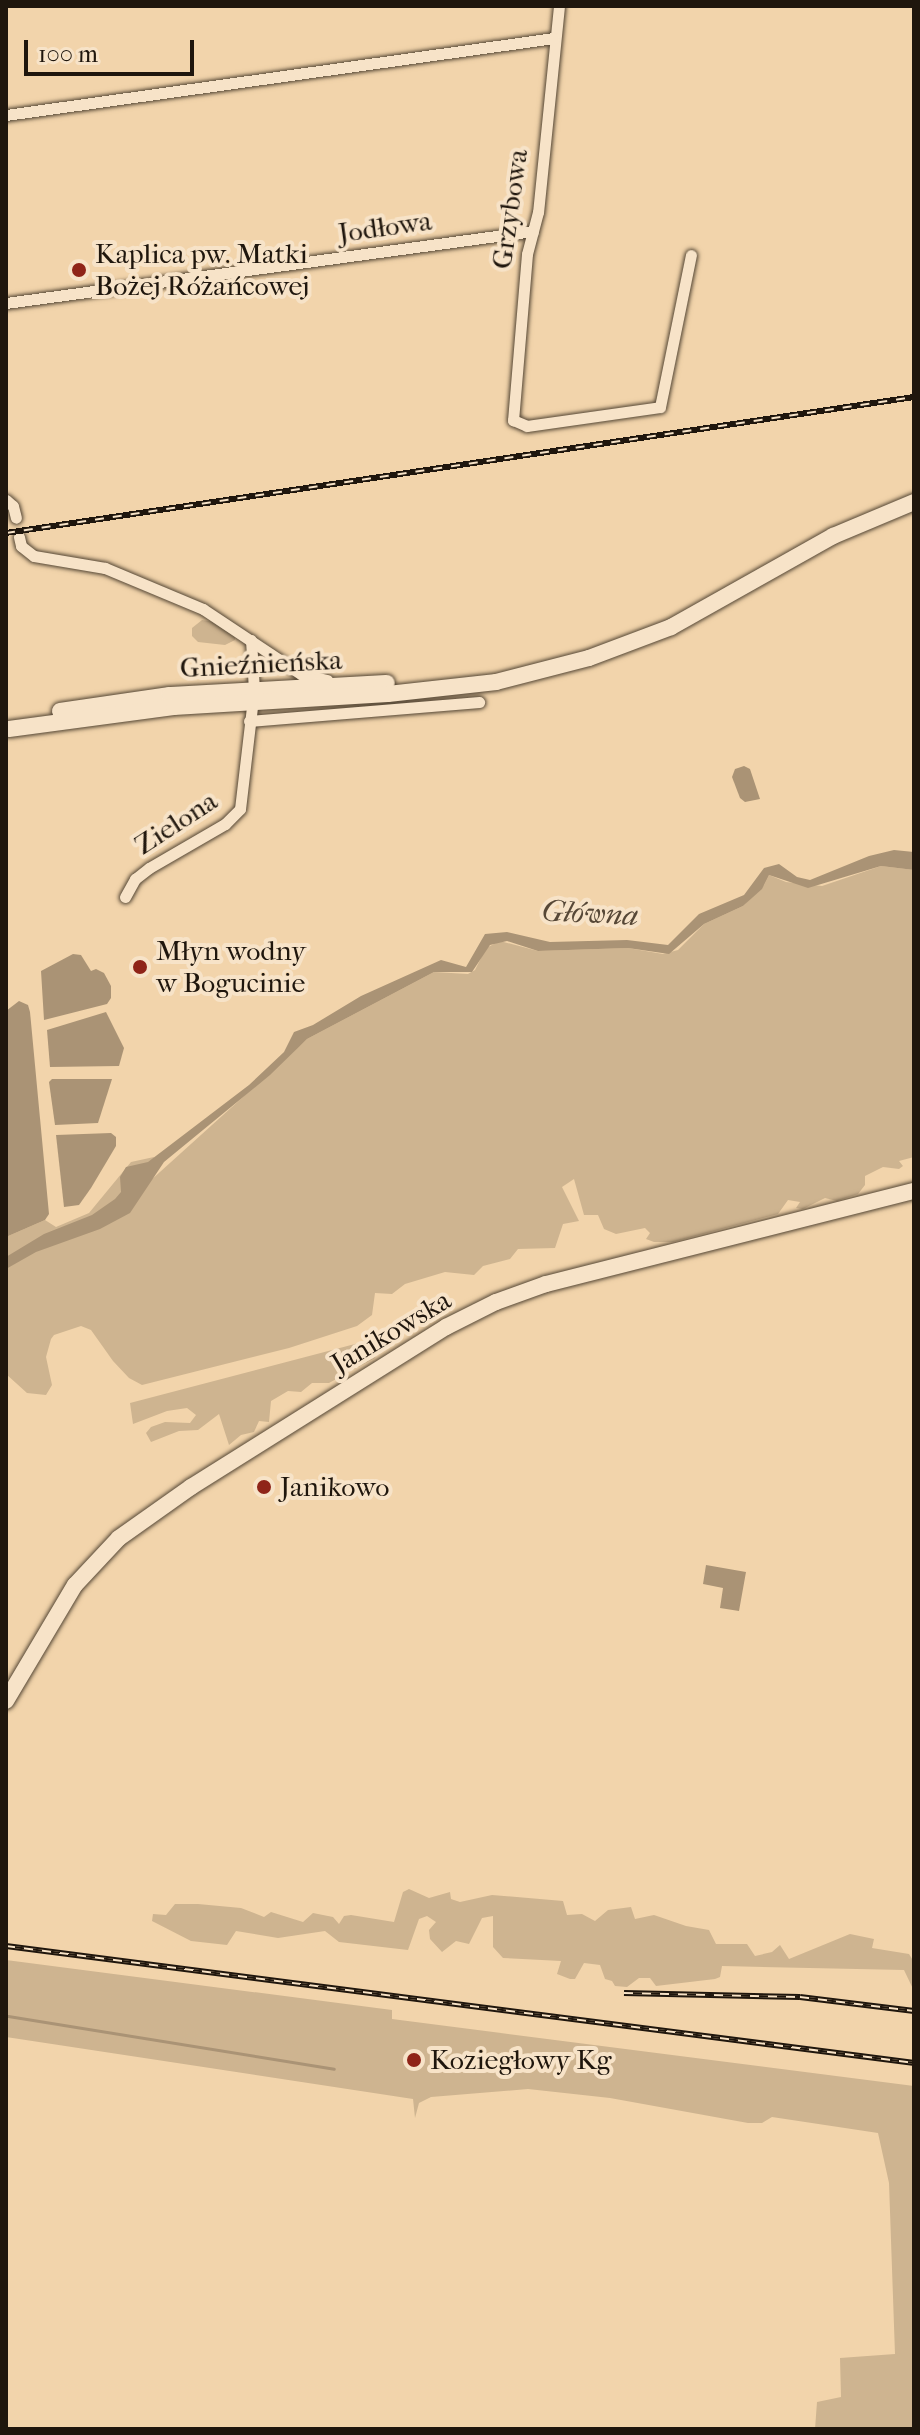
<!DOCTYPE html>
<meta charset="utf-8">
<style>
body{margin:0}
#map{position:relative;width:920px;height:2435px;overflow:hidden;background:#f2d4ab;font-family:"IM FELL French Canon",serif}
div>[style]{position:absolute}
[style*='--x']{left:calc(var(--x)*1px);top:calc(var(--y)*1px);width:calc(var(--w)*1px);rotate:calc(var(--a)*1deg)}
.green>*{inset:0;background:#ceb490}
.water>*{inset:0;background:#aa9375}
.stream>*{height:3px;margin:-1.5px;padding:0 1.5px;transform-origin:1.5px;border-radius:1.5px;background:#aa9375}
.roads{filter:drop-shadow(0 0 2px #544634) drop-shadow(0 0 2px #544634)}
.street>*{height:11px;margin:-5.5px;padding:0 5.5px;transform-origin:5.5px;border-radius:5.5px;background:#f7e3c8}
.secondary>*{height:16px;margin:-8px;padding:0 8px;transform-origin:8px;border-radius:8px;background:#f7e3c8}
.rail>*{height:6px;margin-top:-3px;transform-origin:0;background:repeating-linear-gradient(90deg,#f7e3c8 0 9px,#1f160d 0 18px);box-sizing:border-box;border-block:2px solid #1f160d}
.dots>*{width:22px;height:22px;translate:-50% -50%;box-sizing:border-box;border:4px solid #f7e3c8;border-radius:50%}
span{translate:-50% -50%;white-space:nowrap;text-align:center;line-height:1.15;-webkit-text-stroke:8px #f7e3c8;paint-order:stroke}
.street-label{font-size:28px;color:#1f160d}
.poi-label{font-size:28px;color:#1f160d}
.left{translate:0 -50%;text-align:left}
.water-label{font-size:30px;color:#574837;font-style:italic}
.frame{position:absolute;inset:0;border:8px solid #1f160d;pointer-events:none}
.scale{position:absolute;left:24px;top:40px;width:170px;height:36px;box-sizing:border-box;border:4px solid #1f160d;border-top:0;padding-left:10px;font-size:24px;line-height:28px;white-space:nowrap;color:#1f160d;-webkit-text-stroke:6px #f7e3c8;paint-order:stroke}
</style>
<div id="map">
<div class="green">
<div style="clip-path:polygon(202px 620px,214px 622px,235px 635px,235px 640px,225px 645px,198px 642px,192px 636px,192px 628px)"></div>
<div style="clip-path:polygon(881px 866px,914px 870px,914px 1157px,899px 1161px,903px 1166px,899px 1169px,883px 1167px,865px 1176px,865px 1185px,858px 1194px,837px 1201px,825px 1198px,803px 1209px,796px 1208px,800px 1202px,788px 1200px,778px 1214px,673px 1242px,654px 1242px,646px 1239px,650px 1233px,645px 1228px,616px 1234px,604px 1229px,598px 1215px,584px 1215px,574px 1179px,562px 1187px,579px 1221px,563px 1224px,555px 1248px,518px 1249px,510px 1259px,483px 1266px,474px 1275px,445px 1272px,405px 1284px,392px 1294px,375px 1293px,372px 1315px,357px 1326px,289px 1348px,142px 1385px,129px 1378px,113px 1361px,91px 1330px,81px 1326px,54px 1335px,51px 1339px,46px 1357px,52px 1385px,46px 1395px,27px 1393px,6px 1374px,6px 1237px,45px 1220px,56px 1227px,89px 1213px,131px 1162px,154px 1157px,150px 1181px,307px 1039px,434px 972px,468px 974px,475px 970px,486px 948px,500px 941px,538px 951px,628px 948px,663px 954px,678px 950px,704px 924px,743px 906px,764px 885px,769px 875px,786px 882px,822px 886px)"></div>
<div style="clip-path:polygon(374px 1339px,390px 1342px,390px 1345px,379px 1350px,375px 1358px,329px 1383px,312px 1383px,301px 1392px,288px 1391px,271px 1401px,269px 1422px,259px 1421px,254px 1432px,241px 1435px,229px 1445px,219px 1414px,198px 1430px,179px 1431px,151px 1442px,146px 1433px,151px 1427px,165px 1422px,190px 1423px,196px 1415px,187px 1408px,167px 1411px,133px 1424px,130px 1403px)"></div>
<div style="clip-path:polygon(409px 1889px,429px 1898px,450px 1892px,451px 1899px,460px 1902px,492px 1895px,563px 1901px,567px 1915px,582px 1914px,595px 1921px,608px 1910px,631px 1907px,635px 1919px,654px 1915px,686px 1926px,709px 1930px,716px 1944px,747px 1944px,755px 1956px,772px 1952px,780px 1945px,789px 1959px,850px 1934px,874px 1939px,872px 1948px,909px 1954px,914px 1962px,914px 1991px,904px 1970px,722px 1966px,720px 1977px,715px 1979px,656px 1986px,650px 1978px,639px 1978px,627px 1987px,615px 1986px,612px 1981px,605px 1979px,600px 1965px,584px 1963px,575px 1979px,570px 1979px,557px 1974px,561px 1961px,503px 1958px,493px 1947px,493px 1916px,482px 1918px,469px 1944px,456px 1941px,442px 1952px,430px 1939px,429px 1930px,436px 1922px,427px 1916px,419px 1919px,408px 1950px,339px 1942px,325px 1931px,278px 1938px,236px 1931px,227px 1945px,191px 1941px,152px 1921px,153px 1914px,166px 1915px,175px 1904px,198px 1904px,241px 1908px,264px 1917px,271px 1912px,303px 1922px,313px 1913px,333px 1917px,339px 1924px,344px 1916px,351px 1915px,394px 1922px,403px 1892px)"></div>
<div style="clip-path:polygon(6px 1960px,392px 2010px,392px 2019px,914px 2086px,914px 2429px,815px 2429px,817px 2402px,841px 2397px,840px 2358px,895px 2354px,889px 2183px,878px 2133px,772px 2117px,762px 2123px,748px 2123px,610px 2098px,528px 2089px,431px 2097px,419px 2103px,415px 2118px,413px 2099px,6px 2037px)"></div>
</div>
<div class="water">
<div style="clip-path:polygon(744px 766px,750px 769px,760px 799px,745px 802px,740px 798px,732px 777px,735px 769px)"></div>
<div style="clip-path:polygon(894px 850px,914px 852px,914px 870px,881px 866px,808px 888px,769px 875px,762px 889px,743px 906px,704px 924px,669px 954px,628px 948px,538px 951px,507px 941px,490px 945px,472px 972px,434px 972px,307px 1039px,270px 1075px,164px 1162px,130px 1213px,100px 1229px,36px 1252px,6px 1269px,6px 1257px,44px 1234px,92px 1215px,115px 1199px,121px 1192px,120px 1177px,126px 1167px,148px 1162px,249px 1085px,284px 1052px,294px 1032px,313px 1025px,361px 996px,441px 960px,466px 967px,485px 934px,507px 932px,550px 942px,627px 940px,668px 945px,699px 914px,744px 895px,764px 868px,779px 864px,797px 877px,810px 880px,869px 856px)"></div>
<div style="clip-path:polygon(73px 954px,81px 955px,91px 971px,96px 969px,104px 973px,111px 986px,111px 998px,107px 1004px,44px 1020px,41px 971px)"></div>
<div style="clip-path:polygon(19px 1001px,28px 1005px,30px 1012px,49px 1214px,45px 1220px,6px 1237px,6px 1011px)"></div>
<div style="clip-path:polygon(106px 1012px,124px 1048px,119px 1066px,50px 1067px,47px 1030px)"></div>
<div style="clip-path:polygon(52px 1079px,112px 1079px,98px 1123px,55px 1125px,49px 1082px)"></div>
<div style="clip-path:polygon(111px 1133px,116px 1137px,116px 1146px,91px 1188px,79px 1205px,64px 1207px,56px 1135px)"></div>
<div style="clip-path:polygon(706px 1565px,746px 1572px,739px 1611px,720px 1608px,723px 1588px,703px 1584px)"></div>
</div>
<div class="stream">
<div style="--x:8;--y:2016;--w:330;--a:9.2"></div>
</div>
<div class="roads">
<div class="street">
<div style="--x:559;--y:6;--w:207;--a:95.8"></div>
<div style="--x:538;--y:212;--w:43;--a:104.7"></div>
<div style="--x:527;--y:254;--w:167;--a:94.8"></div>
<div style="--x:513;--y:420;--w:15;--a:23"></div>
<div style="--x:527;--y:426;--w:134;--a:-8.1"></div>
<div style="--x:660;--y:407;--w:155;--a:-78.5"></div>
<div style="--x:6;--y:115;--w:553;--a:-8"></div>
<div style="--x:6;--y:303;--w:532;--a:-7.78"></div>
<div style="--x:6;--y:500;--w:9;--a:41"></div>
<div style="--x:13;--y:506;--w:12;--a:76"></div>
<div style="--x:19;--y:537;--w:9;--a:77"></div>
<div style="--x:21;--y:546;--w:16;--a:38"></div>
<div style="--x:34;--y:556;--w:72;--a:9.6"></div>
<div style="--x:105;--y:568;--w:106;--a:22.7"></div>
<div style="--x:203;--y:609;--w:118;--a:33.6"></div>
<div style="--x:301;--y:674;--w:27;--a:13"></div>
<div style="--x:249;--y:721;--w:231;--a:-4.7"></div>
<div style="--x:125;--y:897;--w:21;--a:-61"></div>
<div style="--x:135;--y:879;--w:18;--a:-38"></div>
<div style="--x:149;--y:868;--w:88;--a:-30.1"></div>
<div style="--x:225;--y:824;--w:21;--a:-45"></div>
<div style="--x:240;--y:809;--w:120;--a:-83.3"></div>
<div style="--x:254;--y:690;--w:50;--a:-93.4"></div>
</div>
<div class="secondary">
<div style="--x:60;--y:711;--w:111;--a:-8.3"></div>
<div style="--x:170;--y:695;--w:217;--a:-3.2"></div>
<div style="--x:9;--y:729;--w:166;--a:-7.6"></div>
<div style="--x:174;--y:707;--w:214;--a:-3.5"></div>
<div style="--x:388;--y:694;--w:109;--a:-6.3"></div>
<div style="--x:496;--y:682;--w:96;--a:-14.5"></div>
<div style="--x:589;--y:658;--w:88;--a:-20.7"></div>
<div style="--x:671;--y:627;--w:186;--a:-29.3"></div>
<div style="--x:833;--y:536;--w:88;--a:-22.8"></div>
<div style="--x:6;--y:1701;--w:135;--a:-59.3"></div>
<div style="--x:75;--y:1585;--w:64;--a:-46.9"></div>
<div style="--x:119;--y:1538;--w:88;--a:-35.3"></div>
<div style="--x:191;--y:1487;--w:301;--a:-32.1"></div>
<div style="--x:446;--y:1327;--w:56;--a:-26.6"></div>
<div style="--x:496;--y:1302;--w:53;--a:-19.8"></div>
<div style="--x:546;--y:1284;--w:380;--a:-14.2"></div>
</div>
</div>
<div class="rail">
<div style="--x:6;--y:533;--w:918;--a:-8.52"></div>
<div style="--x:6;--y:1946;--w:916;--a:7.34"></div>
<div style="--x:624;--y:1993;--w:176;--a:1.3"></div>
<div style="--x:800;--y:1997;--w:115;--a:7"></div>
</div>
<div class="dots">
<div style="left:79px;top:270px;background:#8f2418"></div>
<div style="left:140px;top:967px;background:#8f2418"></div>
<div style="left:264px;top:1487px;background:#8f2418"></div>
<div style="left:414px;top:2060px;background:#8f2418"></div>
</div>
<div class="street-label">
<span style="left:510px;top:209px;rotate:-82deg">Grzybowa</span>
<span style="left:385px;top:227px;rotate:-8deg">Jodłowa</span>
<span style="left:261px;top:664px;rotate:-3deg">Gnieźnieńska</span>
<span style="left:176px;top:823px;rotate:-33deg">Zielona</span>
<span style="left:391px;top:1332px;rotate:-31deg">Janikowska</span>
</div>
<div class="poi-label">
<span class="left" style="left:95px;top:270px">Kaplica pw. Matki<br>Bożej Różańcowej</span>
<span class="left" style="left:156px;top:967px">Młyn wodny<br>w Bogucinie</span>
<span class="left" style="left:280px;top:1487px">Janikowo</span>
<span class="left" style="left:430px;top:2060px">Koziegłowy Kg</span>
</div>
<div class="water-label">
<span style="left:590px;top:914px;rotate:3deg">Główna</span>
</div>
<div class="frame"></div>
<div class="scale">100 m</div>
</div>
